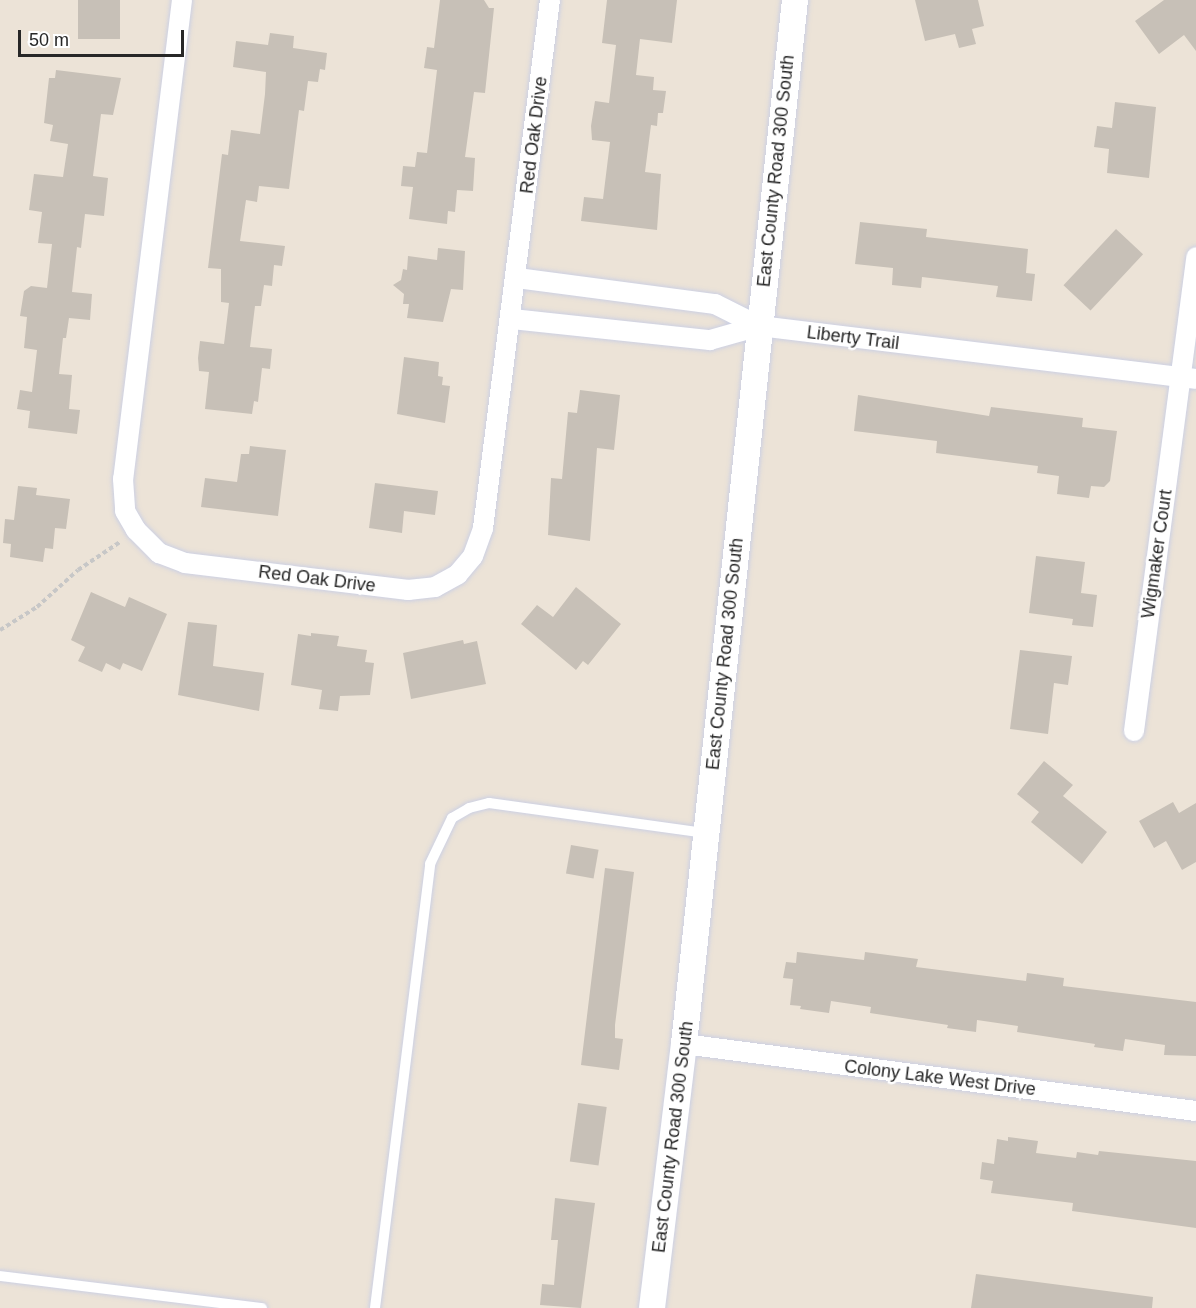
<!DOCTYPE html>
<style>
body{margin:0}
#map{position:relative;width:1196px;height:1308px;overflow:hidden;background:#ece3d7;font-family:Arial,sans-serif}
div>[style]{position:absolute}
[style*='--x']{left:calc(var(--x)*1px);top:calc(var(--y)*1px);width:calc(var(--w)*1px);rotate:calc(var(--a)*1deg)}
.building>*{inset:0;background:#c7c0b7;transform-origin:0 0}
.path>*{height:4px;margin-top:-2px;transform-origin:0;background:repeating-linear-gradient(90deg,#c7c7c7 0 4.5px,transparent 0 7.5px)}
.roads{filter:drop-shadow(0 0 2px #ccd0e3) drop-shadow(0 0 2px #ccd0e3)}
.service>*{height:10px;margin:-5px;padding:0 5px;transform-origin:5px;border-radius:5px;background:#fff}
.minor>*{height:20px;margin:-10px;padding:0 10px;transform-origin:10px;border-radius:10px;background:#fff}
.tertiary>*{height:26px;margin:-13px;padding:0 13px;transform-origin:13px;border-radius:13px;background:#fff}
span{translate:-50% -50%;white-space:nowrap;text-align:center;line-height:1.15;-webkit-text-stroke:5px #fff;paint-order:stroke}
.street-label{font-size:18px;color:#272727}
.scale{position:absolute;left:18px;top:30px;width:166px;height:27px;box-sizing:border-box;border:3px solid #272727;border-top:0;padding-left:8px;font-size:18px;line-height:21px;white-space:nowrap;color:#272727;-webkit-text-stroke:4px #fff;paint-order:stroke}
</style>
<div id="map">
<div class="building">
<div style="left:78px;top:0;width:42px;height:39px"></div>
<div style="clip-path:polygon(440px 0,484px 0,489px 8px,494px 8px,485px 93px,474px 92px,465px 157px,475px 158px,473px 191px,457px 190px,455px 212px,448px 211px,447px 224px,409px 219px,413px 187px,401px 186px,403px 166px,415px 167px,417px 152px,427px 153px,437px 70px,424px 68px,427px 47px,434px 48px)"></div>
<div style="clip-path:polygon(607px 0,677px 0,672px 43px,640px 39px,636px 75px,654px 77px,653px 90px,666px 91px,663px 113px,658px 113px,657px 126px,651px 125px,645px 172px,661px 174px,657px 230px,581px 221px,584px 197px,603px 199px,610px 142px,592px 140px,591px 126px,595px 101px,609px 103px,616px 45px,602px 43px)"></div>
<div style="clip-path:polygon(915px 0,978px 0,984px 26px,972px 29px,976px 44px,959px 48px,955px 34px,925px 41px)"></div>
<div style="clip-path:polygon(1164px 0,1196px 0,1196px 51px,1184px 35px,1159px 54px,1135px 21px)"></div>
<div style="clip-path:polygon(270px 33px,294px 36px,293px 48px,327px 53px,325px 70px,320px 69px,318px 82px,308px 81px,304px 111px,299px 110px,289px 189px,259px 186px,257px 202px,246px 200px,240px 241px,285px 246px,282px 266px,274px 265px,272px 286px,264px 285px,261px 306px,255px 306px,250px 347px,272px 349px,270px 369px,262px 368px,258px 402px,254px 401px,252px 414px,205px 409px,209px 372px,199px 371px,198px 358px,200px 341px,224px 344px,229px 303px,221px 302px,221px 269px,208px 268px,222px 154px,228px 155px,231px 130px,260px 134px,265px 94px,266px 72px,233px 67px,236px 41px,268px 45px)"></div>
<div style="clip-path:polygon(56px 70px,121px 78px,113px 115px,101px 114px,93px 176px,108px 178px,104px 216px,85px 214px,81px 248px,77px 247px,72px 292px,92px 294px,90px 320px,69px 318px,66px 338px,63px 338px,59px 374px,72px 375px,69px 409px,80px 410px,77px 434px,28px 428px,30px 411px,17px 409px,20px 390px,32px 392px,37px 350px,24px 348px,27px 317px,20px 316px,24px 291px,31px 286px,47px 288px,52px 244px,38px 243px,42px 212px,29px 210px,34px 174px,63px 177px,68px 144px,50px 141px,53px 125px,44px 123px,49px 78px,55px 78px)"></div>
<div style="clip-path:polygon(1115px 102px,1156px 107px,1149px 178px,1107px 173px,1109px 149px,1094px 147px,1097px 126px,1112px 128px)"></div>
<div style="clip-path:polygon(860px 222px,927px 229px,926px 237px,1028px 249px,1026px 273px,1035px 274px,1032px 301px,996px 297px,998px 286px,922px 277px,921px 288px,892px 285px,893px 268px,855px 264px)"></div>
<div style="left:1116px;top:229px;width:37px;height:77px;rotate:43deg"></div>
<div style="clip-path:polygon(438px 248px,465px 251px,463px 290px,451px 289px,443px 322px,407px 318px,409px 304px,403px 304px,404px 294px,393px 285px,401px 280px,403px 269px,407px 270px,408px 256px,437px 260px)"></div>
<div style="clip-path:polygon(404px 357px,439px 362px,438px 376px,443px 377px,442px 385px,450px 386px,445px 423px,397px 414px)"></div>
<div style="clip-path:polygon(580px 390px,620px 395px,614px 450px,597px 448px,590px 541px,548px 535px,551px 478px,562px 479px,568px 412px,577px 413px)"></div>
<div style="clip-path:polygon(858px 395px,989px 416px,991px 407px,1083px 418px,1082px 427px,1117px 431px,1110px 481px,1104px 487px,1091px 486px,1089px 498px,1057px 494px,1059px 476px,1037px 473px,1038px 466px,936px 453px,937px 441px,854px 431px)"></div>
<div style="clip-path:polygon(250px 446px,286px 450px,278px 516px,201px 507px,205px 478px,237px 482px,241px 454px,249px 454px)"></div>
<div style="clip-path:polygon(375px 483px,438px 491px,435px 515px,404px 511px,402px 533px,369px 528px)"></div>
<div style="clip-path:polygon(18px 486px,37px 488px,36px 495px,70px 499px,66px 529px,55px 528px,53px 549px,45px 548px,43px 562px,10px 557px,11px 544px,3px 543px,5px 519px,14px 520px)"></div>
<div style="clip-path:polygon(1036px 556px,1085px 562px,1081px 593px,1097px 595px,1093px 627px,1072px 625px,1073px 619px,1029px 613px)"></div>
<div style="clip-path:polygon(576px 587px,621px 624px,588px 665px,583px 661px,576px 670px,521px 624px,537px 605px,553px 617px)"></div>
<div style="clip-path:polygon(91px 592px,125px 607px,129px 597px,167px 614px,142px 671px,123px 663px,120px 670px,106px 663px,102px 672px,78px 661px,85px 647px,71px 640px)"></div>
<div style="clip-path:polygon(188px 622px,217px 625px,213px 666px,264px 673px,259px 711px,178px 695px)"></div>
<div style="clip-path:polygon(311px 633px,339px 636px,337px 646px,367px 650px,365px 662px,374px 663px,370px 695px,340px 696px,338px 711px,319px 709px,322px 690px,291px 685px,298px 634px,311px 636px)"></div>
<div style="clip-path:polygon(463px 640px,464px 644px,477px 641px,486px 684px,411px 699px,403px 653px)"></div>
<div style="clip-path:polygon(1020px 650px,1072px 656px,1068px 685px,1054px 683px,1048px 734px,1010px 729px)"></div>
<div style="clip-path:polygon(1044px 761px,1073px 785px,1063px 796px,1107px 832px,1082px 864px,1031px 822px,1039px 812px,1017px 794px)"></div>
<div style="clip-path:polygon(1173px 802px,1179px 813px,1196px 803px,1196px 862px,1182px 870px,1166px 841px,1154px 848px,1139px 821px)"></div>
<div style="left:571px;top:845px;width:28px;height:29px;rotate:10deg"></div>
<div style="clip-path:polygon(605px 868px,634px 872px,615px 1025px,615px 1038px,623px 1039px,619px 1070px,581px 1065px)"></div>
<div style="clip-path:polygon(797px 952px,864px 960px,865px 952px,918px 959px,916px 967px,1026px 981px,1027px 973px,1064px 978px,1063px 986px,1196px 1002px,1196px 1056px,1164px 1055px,1165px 1045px,1125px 1039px,1123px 1051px,1094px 1047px,1095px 1044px,1017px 1032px,1018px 1026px,977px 1020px,976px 1032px,947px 1028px,948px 1025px,870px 1013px,871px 1007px,831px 1001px,829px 1013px,800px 1009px,801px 1006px,790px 1005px,793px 979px,783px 978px,786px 962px,796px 963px)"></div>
<div style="left:578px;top:1103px;width:29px;height:59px;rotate:8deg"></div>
<div style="clip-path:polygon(1008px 1137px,1038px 1141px,1036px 1153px,1076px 1158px,1077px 1152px,1098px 1155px,1099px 1151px,1196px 1161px,1196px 1228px,1072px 1211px,1073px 1203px,991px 1193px,993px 1181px,980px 1179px,982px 1162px,994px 1164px,997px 1139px,1008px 1141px)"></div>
<div style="clip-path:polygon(555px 1198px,595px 1203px,581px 1308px,540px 1305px,542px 1284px,554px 1285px,558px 1240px,551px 1240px)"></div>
<div style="clip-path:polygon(976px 1274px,1153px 1297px,1152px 1308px,971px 1308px)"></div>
</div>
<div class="path">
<div style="--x:0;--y:630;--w:44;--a:-31.9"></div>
<div style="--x:37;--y:607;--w:55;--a:-42.1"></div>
<div style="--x:78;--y:570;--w:50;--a:-33.7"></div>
</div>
<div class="roads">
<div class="service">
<div style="--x:0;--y:1276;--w:264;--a:7"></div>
<div style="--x:375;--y:1308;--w:447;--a:-82.9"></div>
<div style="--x:430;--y:864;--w:51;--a:-64.4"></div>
<div style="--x:452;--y:818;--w:20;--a:-30"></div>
<div style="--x:469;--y:808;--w:21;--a:-14"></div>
<div style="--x:489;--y:803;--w:219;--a:7.9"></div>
</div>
<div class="minor">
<div style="--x:182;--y:0;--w:483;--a:97"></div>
<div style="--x:123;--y:479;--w:32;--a:86"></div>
<div style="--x:125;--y:511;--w:22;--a:60"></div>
<div style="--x:136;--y:530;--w:33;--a:45"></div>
<div style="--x:159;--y:553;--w:28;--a:21"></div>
<div style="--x:185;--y:563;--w:225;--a:6.9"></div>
<div style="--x:408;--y:590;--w:27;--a:-6"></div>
<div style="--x:435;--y:587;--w:26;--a:-29"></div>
<div style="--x:458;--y:574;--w:23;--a:-50"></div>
<div style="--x:473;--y:556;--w:30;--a:-70"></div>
<div style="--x:483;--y:528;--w:532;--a:-82.77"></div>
<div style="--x:517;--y:278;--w:200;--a:7.5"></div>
<div style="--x:715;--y:304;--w:49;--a:26.6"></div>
<div style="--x:512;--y:319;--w:199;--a:6.1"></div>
<div style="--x:710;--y:340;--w:51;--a:-15.9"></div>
<div style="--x:759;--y:326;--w:440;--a:6.9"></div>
<div style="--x:1134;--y:731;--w:478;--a:-82.5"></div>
<div style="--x:684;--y:1044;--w:516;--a:7.46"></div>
</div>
<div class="tertiary">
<div style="--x:652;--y:1308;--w:266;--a:-83.1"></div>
<div style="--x:684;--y:1044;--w:1050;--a:-83.93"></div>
</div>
</div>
<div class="street-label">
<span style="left:534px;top:135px;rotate:-83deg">Red Oak Drive</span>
<span style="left:776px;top:171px;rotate:-84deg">East County Road 300 South</span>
<span style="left:853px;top:338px;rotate:7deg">Liberty Trail</span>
<span style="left:1157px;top:554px;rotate:-82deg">Wigmaker Court</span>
<span style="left:317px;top:579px;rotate:7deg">Red Oak Drive</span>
<span style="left:725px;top:654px;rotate:-84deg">East County Road 300 South</span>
<span style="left:940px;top:1078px;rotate:7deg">Colony Lake West Drive</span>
<span style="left:673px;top:1137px;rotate:-83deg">East County Road 300 South</span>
</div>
<div class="scale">50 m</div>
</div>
